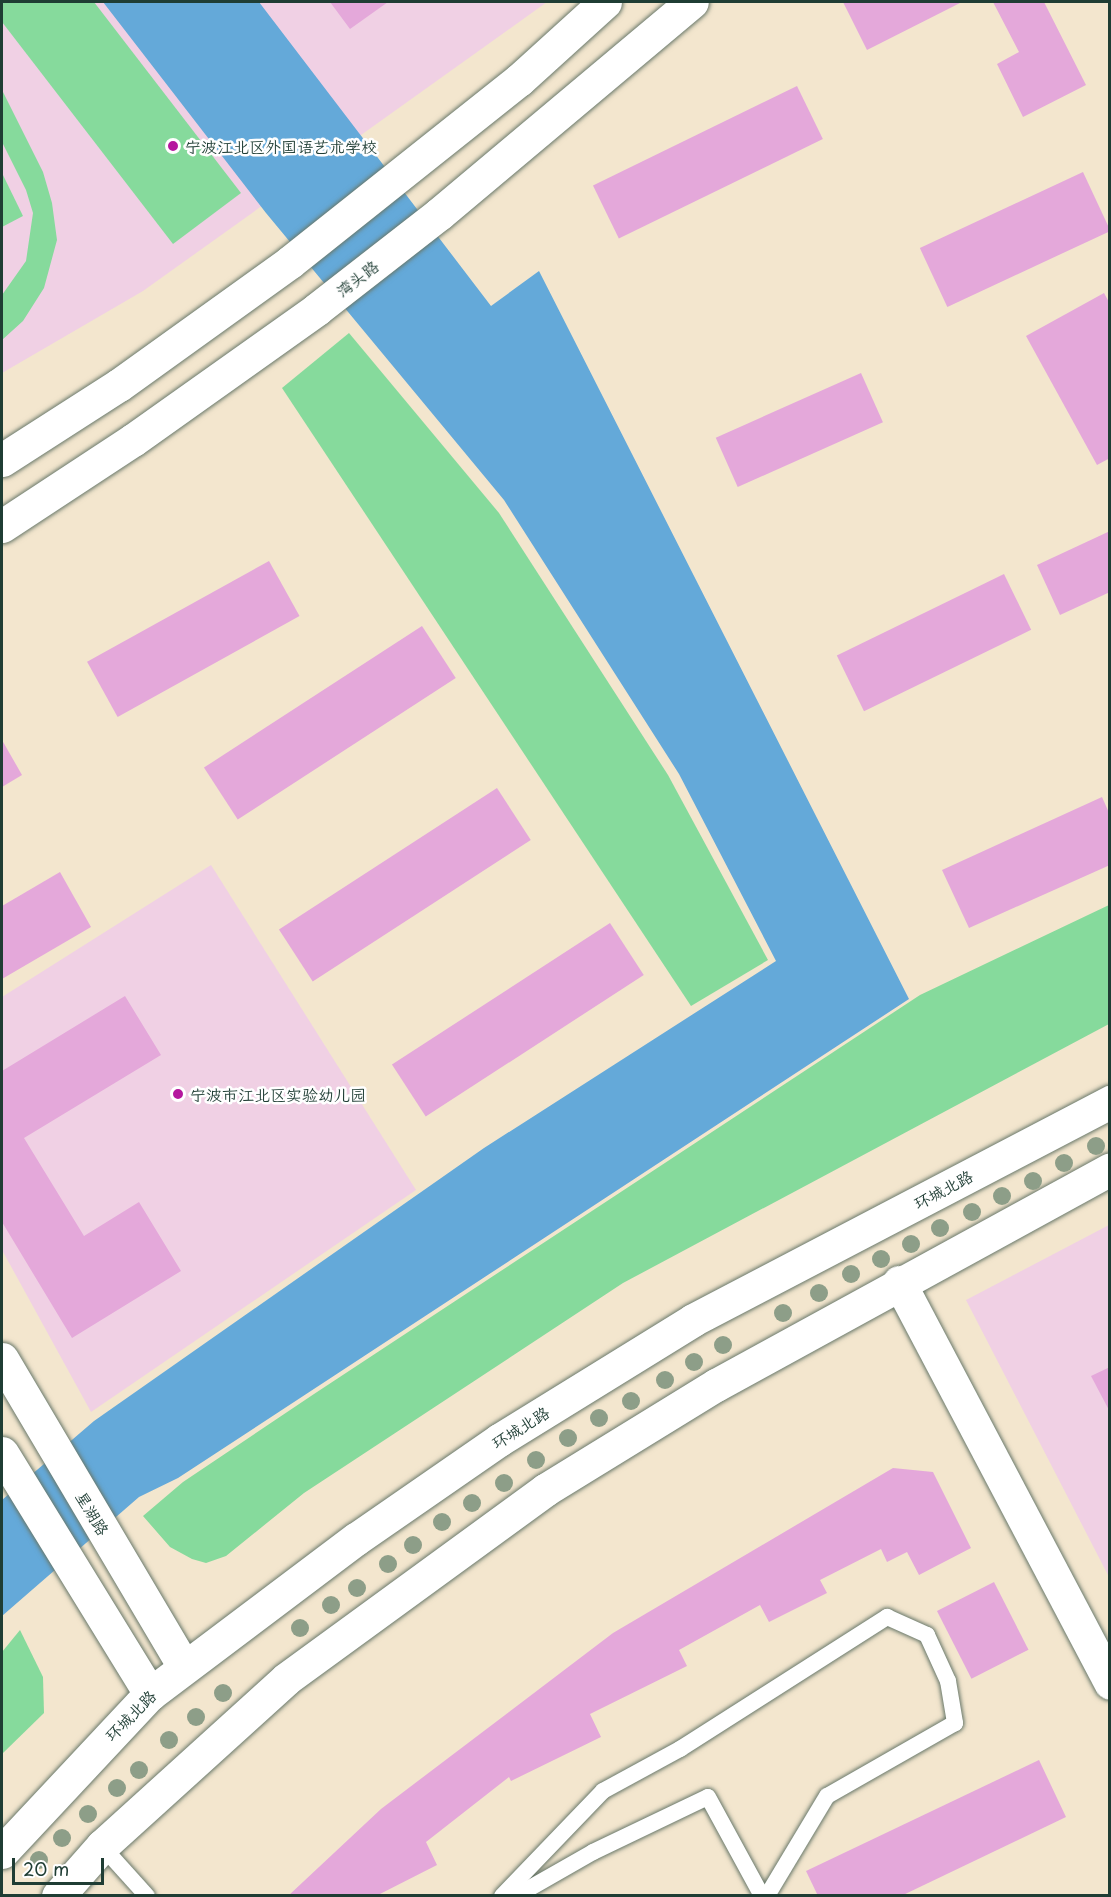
<!DOCTYPE html>
<meta charset="utf-8">
<style>
body{margin:0}
#map{position:relative;width:1111px;height:1897px;overflow:hidden;background:#f3e6ce;font-family:"Playpen Sans","LXGW WenKai TC",sans-serif}
div>[style]{position:absolute}
[style*='--x']{left:calc(var(--x)*1px);top:calc(var(--y)*1px);width:calc(var(--w)*1px);rotate:calc(var(--a)*1deg)}
.built>*{inset:0;background:#f0d0e4}
.green>*{inset:0;background:#86da9c}
.water>*{inset:0;background:#64a9d9}
.building>*{inset:0;background:#e4a8da;transform-origin:0 0}
.roads{filter:drop-shadow(0 0 2px #69786a) drop-shadow(0 0 2px #69786a)}
.service>*{height:16px;margin:-8px;padding:0 8px;transform-origin:8px;border-radius:8px;background:#fff}
.tertiary>*{height:33px;margin:-16.5px;padding:0 16.5px;transform-origin:16.5px;border-radius:16.5px;background:#fff}
.secondary>*{height:33px;margin:-16.5px;padding:0 16.5px;transform-origin:16.5px;border-radius:16.5px;background:#fff}
.primary>*{height:33px;margin:-16.5px;padding:0 16.5px;transform-origin:16.5px;border-radius:16.5px;background:#fff}
.trees>*{width:18px;height:18px;margin:-9px;border-radius:50%;background:#8d9e88}
.dots>*{width:16px;height:16px;translate:-50% -50%;box-sizing:border-box;border:3px solid #fff;border-radius:50%}
span{translate:-50% -50%;white-space:nowrap;text-align:center;line-height:1.15;-webkit-text-stroke:5px #fff;paint-order:stroke}
.poi-label{font-size:16px;color:#1f3d34}
.left{translate:0 -50%;text-align:left}
.street-label{font-size:16px;color:#1f3d34}
.frame{position:absolute;inset:0;border:3px solid #1f3d34;pointer-events:none}
.scale{position:absolute;left:12px;top:1858px;width:92px;height:27px;box-sizing:border-box;border:3px solid #1f3d34;border-top:0;padding-left:8px;font-size:18px;line-height:21px;white-space:nowrap;color:#1f3d34;-webkit-text-stroke:4px #fff;paint-order:stroke}
</style>
<div id="map">
<div class="built">
<div style="clip-path:polygon(2px 2px,547px 2px,143px 291px,2px 373px)"></div>
<div style="clip-path:polygon(211px 865px,416px 1190px,91px 1412px,2px 1250px,2px 997px)"></div>
<div style="clip-path:polygon(1109px 1225px,1109px 1577px,966px 1300px)"></div>
</div>
<div class="green">
<div style="clip-path:polygon(2px 2px,94px 2px,241px 193px,173px 244px,2px 22px)"></div>
<div style="clip-path:polygon(2px 90px,43px 172px,52px 203px,57px 240px,44px 288px,23px 321px,2px 340px,2px 295px,26px 261px,33px 213px,26px 190px,2px 142px)"></div>
<div style="clip-path:polygon(2px 173px,23px 216px,2px 227px)"></div>
<div style="clip-path:polygon(349px 333px,499px 513px,668px 775px,768px 960px,691px 1006px,282px 388px)"></div>
<div style="clip-path:polygon(1109px 905px,1109px 1024px,623px 1283px,304px 1493px,226px 1556px,206px 1563px,192px 1559px,170px 1547px,143px 1516px,183px 1482px,314px 1394px,920px 995px)"></div>
<div style="clip-path:polygon(20px 1630px,43px 1677px,44px 1713px,2px 1754px,2px 1652px)"></div>
</div>
<div class="water">
<div style="clip-path:polygon(103px 2px,259px 2px,491px 306px,539px 271px,909px 999px,178px 1478px,139px 1497px,2px 1616px,2px 1500px,94px 1421px,484px 1148px,776px 961px,679px 774px,504px 500px,266px 213px)"></div>
</div>
<div class="building">
<div style="clip-path:polygon(330px 2px,388px 2px,350px 29px)"></div>
<div style="clip-path:polygon(843px 2px,962px 2px,867px 50px)"></div>
<div style="clip-path:polygon(993px 2px,1044px 2px,1086px 85px,1023px 117px,997px 64px,1019px 52px)"></div>
<div style="left:797px;top:86px;width:59px;height:227px;rotate:64deg"></div>
<div style="left:1083px;top:172px;width:65px;height:180px;rotate:65deg"></div>
<div style="clip-path:polygon(1104px 293px,1110px 304px,1110px 458px,1097px 465px,1026px 336px)"></div>
<div style="left:861px;top:373px;width:54px;height:159px;rotate:66deg"></div>
<div style="clip-path:polygon(1110px 531px,1110px 592px,1060px 615px,1037px 565px)"></div>
<div style="left:269px;top:561px;width:63px;height:208px;rotate:61deg"></div>
<div style="left:1004px;top:574px;width:62px;height:186px;rotate:64deg"></div>
<div style="left:422px;top:626px;width:62px;height:260px;rotate:57deg"></div>
<div style="clip-path:polygon(2px 740px,22px 775px,2px 787px)"></div>
<div style="left:497px;top:788px;width:62px;height:260px;rotate:57deg"></div>
<div style="clip-path:polygon(1102px 797px,1110px 815px,1110px 865px,969px 928px,942px 870px)"></div>
<div style="clip-path:polygon(60px 872px,91px 927px,2px 979px,2px 906px)"></div>
<div style="left:610px;top:923px;width:62px;height:260px;rotate:57deg"></div>
<div style="clip-path:polygon(125px 996px,161px 1055px,24px 1138px,84px 1236px,139px 1202px,181px 1271px,72px 1338px,2px 1222px,2px 1071px)"></div>
<div style="clip-path:polygon(1110px 1367px,1110px 1412px,1091px 1376px)"></div>
<div style="clip-path:polygon(893px 1468px,933px 1472px,971px 1548px,919px 1575px,907px 1552px,887px 1562px,881px 1549px,820px 1580px,827px 1593px,769px 1622px,760px 1605px,679px 1650px,687px 1666px,590px 1714px,601px 1737px,511px 1781px,509px 1777px,426px 1842px,437px 1865px,376px 1896px,288px 1896px,381px 1809px,613px 1633px)"></div>
<div style="left:994px;top:1582px;width:76px;height:64px;rotate:63deg"></div>
<div style="clip-path:polygon(1039px 1760px,1066px 1817px,901px 1896px,818px 1896px,806px 1871px)"></div>
</div>
<div class="roads">
<div class="service">
<div style="--x:102;--y:1846;--w:67;--a:48"></div>
<div style="--x:502;--y:1896;--w:146;--a:-46.1"></div>
<div style="--x:603;--y:1791;--w:88;--a:-28.6"></div>
<div style="--x:680;--y:1749;--w:246;--a:-32.5"></div>
<div style="--x:887;--y:1617;--w:44;--a:24.2"></div>
<div style="--x:927;--y:1635;--w:51;--a:65.5"></div>
<div style="--x:948;--y:1681;--w:43;--a:80.5"></div>
<div style="--x:955;--y:1723;--w:147;--a:150.3"></div>
<div style="--x:827;--y:1796;--w:117;--a:121"></div>
<div style="--x:516;--y:1896;--w:89;--a:-29.7"></div>
<div style="--x:593;--y:1852;--w:127;--a:-25.6"></div>
<div style="--x:708;--y:1797;--w:113;--a:61.4"></div>
</div>
<div class="tertiary">
<div style="--x:899;--y:1282;--w:453;--a:62.2"></div>
<div style="--x:2;--y:1359;--w:358;--a:59.4"></div>
<div style="--x:2;--y:1453;--w:283;--a:58.4"></div>
</div>
<div class="secondary">
<div style="--x:2;--y:460;--w:139;--a:-32.7"></div>
<div style="--x:119;--y:385;--w:211;--a:-35.7"></div>
<div style="--x:290;--y:262;--w:293;--a:-38.5"></div>
<div style="--x:519;--y:80;--w:116;--a:-42.2"></div>
<div style="--x:2;--y:526;--w:157;--a:-33.3"></div>
<div style="--x:133;--y:440;--w:226;--a:-35.4"></div>
<div style="--x:317;--y:309;--w:155;--a:-37.9"></div>
<div style="--x:439;--y:214;--w:330;--a:-40"></div>
</div>
<div class="primary">
<div style="--x:2;--y:1852;--w:216;--a:-46.9"></div>
<div style="--x:150;--y:1694;--w:258;--a:-37"></div>
<div style="--x:356;--y:1539;--w:174;--a:-34.7"></div>
<div style="--x:499;--y:1440;--w:228;--a:-31.7"></div>
<div style="--x:693;--y:1320;--w:471;--a:-27.6"></div>
<div style="--x:58;--y:1896;--w:67;--a:-48.7"></div>
<div style="--x:102;--y:1846;--w:248;--a:-42.2"></div>
<div style="--x:286;--y:1679;--w:321;--a:-36.1"></div>
<div style="--x:545;--y:1490;--w:201;--a:-31.6"></div>
<div style="--x:716;--y:1385;--w:449;--a:-28.7"></div>
</div>
</div>
<div class="trees">
<div style="left:1096px;top:1146px"></div>
<div style="left:1064px;top:1163px"></div>
<div style="left:1033px;top:1181px"></div>
<div style="left:1002px;top:1196px"></div>
<div style="left:972px;top:1212px"></div>
<div style="left:940px;top:1228px"></div>
<div style="left:911px;top:1244px"></div>
<div style="left:881px;top:1259px"></div>
<div style="left:851px;top:1274px"></div>
<div style="left:819px;top:1293px"></div>
<div style="left:783px;top:1313px"></div>
<div style="left:723px;top:1345px"></div>
<div style="left:694px;top:1362px"></div>
<div style="left:665px;top:1380px"></div>
<div style="left:631px;top:1401px"></div>
<div style="left:599px;top:1418px"></div>
<div style="left:568px;top:1438px"></div>
<div style="left:536px;top:1460px"></div>
<div style="left:504px;top:1483px"></div>
<div style="left:472px;top:1503px"></div>
<div style="left:442px;top:1522px"></div>
<div style="left:413px;top:1545px"></div>
<div style="left:388px;top:1564px"></div>
<div style="left:357px;top:1588px"></div>
<div style="left:331px;top:1605px"></div>
<div style="left:300px;top:1628px"></div>
<div style="left:223px;top:1693px"></div>
<div style="left:196px;top:1717px"></div>
<div style="left:169px;top:1740px"></div>
<div style="left:139px;top:1770px"></div>
<div style="left:117px;top:1788px"></div>
<div style="left:88px;top:1814px"></div>
<div style="left:62px;top:1838px"></div>
<div style="left:39px;top:1860px"></div>
</div>
<div class="dots">
<div style="left:173px;top:146px;background:#b5179e"></div>
<div style="left:178px;top:1094px;background:#b5179e"></div>
</div>
<div class="poi-label">
<span class="left" style="left:185px;top:146px">宁波江北区外国语艺术学校</span>
<span class="left" style="left:190px;top:1094px">宁波市江北区实验幼儿园</span>
</div>
<div class="street-label">
<span style="left:357px;top:278px;rotate:-38deg">湾头路</span>
<span style="left:943px;top:1189px;rotate:-28deg">环城北路</span>
<span style="left:520px;top:1427px;rotate:-32deg">环城北路</span>
<span style="left:93px;top:1513px;rotate:59deg">星湖路</span>
<span style="left:130px;top:1715px;rotate:-45deg">环城北路</span>
</div>
<div class="frame"></div>
<div class="scale">20 m</div>
</div>
